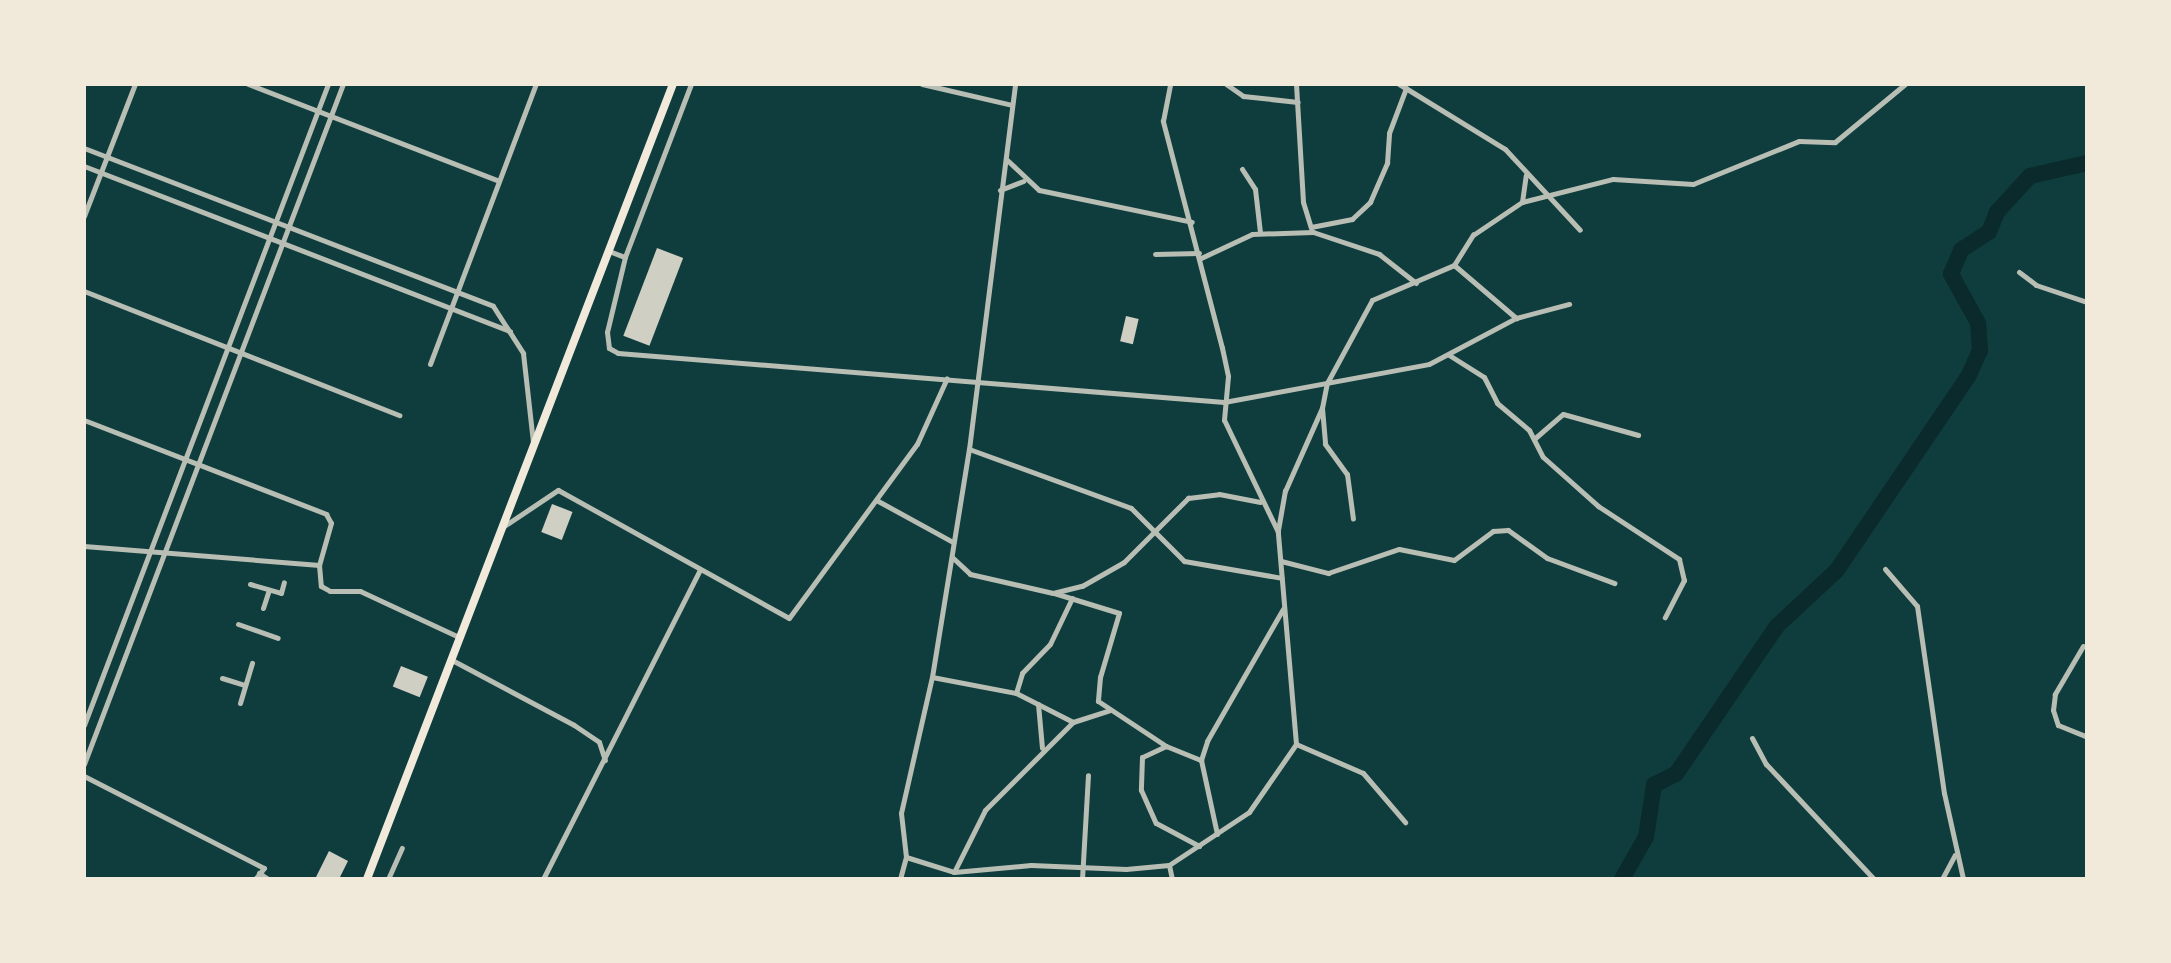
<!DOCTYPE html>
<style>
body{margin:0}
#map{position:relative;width:2171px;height:963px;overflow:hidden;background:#0f3d3e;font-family:Raleway,sans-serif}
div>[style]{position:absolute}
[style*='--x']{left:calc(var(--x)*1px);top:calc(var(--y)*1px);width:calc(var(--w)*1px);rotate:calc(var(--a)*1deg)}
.river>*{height:16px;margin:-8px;padding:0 8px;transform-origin:8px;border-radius:8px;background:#0a2a2b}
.building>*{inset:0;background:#cfcfc3;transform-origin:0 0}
.minor>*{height:5px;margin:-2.5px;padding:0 2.5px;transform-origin:2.5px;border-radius:2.5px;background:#b8beb3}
.primary>*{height:8px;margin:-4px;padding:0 4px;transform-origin:4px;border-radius:4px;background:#f1e9da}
span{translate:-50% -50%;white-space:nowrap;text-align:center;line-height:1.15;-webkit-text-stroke:8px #f1e9da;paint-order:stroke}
.frame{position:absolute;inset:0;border:86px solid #f1e9da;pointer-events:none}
</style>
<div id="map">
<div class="river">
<div style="--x:1622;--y:879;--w:48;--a:-60.3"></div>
<div style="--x:1646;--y:837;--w:53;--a:-81.3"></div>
<div style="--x:1654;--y:785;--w:25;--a:-27"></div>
<div style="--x:1676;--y:774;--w:179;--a:-55.7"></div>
<div style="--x:1777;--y:626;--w:82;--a:-43"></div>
<div style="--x:1837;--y:570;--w:235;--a:-55.9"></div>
<div style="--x:1969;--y:375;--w:27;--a:-66"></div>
<div style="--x:1980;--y:350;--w:27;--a:-94"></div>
<div style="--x:1978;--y:323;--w:56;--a:-118.9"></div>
<div style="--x:1951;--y:274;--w:26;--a:-67"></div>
<div style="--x:1961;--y:250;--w:33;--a:-33"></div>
<div style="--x:1989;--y:232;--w:22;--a:-68"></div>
<div style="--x:1997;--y:212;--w:49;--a:-47.5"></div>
<div style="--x:2030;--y:176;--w:58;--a:-12.8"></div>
</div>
<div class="building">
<div style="left:657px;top:248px;width:28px;height:94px;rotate:21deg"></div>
<div style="left:1126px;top:316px;width:13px;height:26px;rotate:13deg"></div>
<div style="left:552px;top:504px;width:22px;height:30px;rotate:21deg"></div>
<div style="left:401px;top:666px;width:29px;height:22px;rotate:22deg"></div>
<div style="clip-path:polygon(329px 851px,348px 861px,339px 879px,315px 879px)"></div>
</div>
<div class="minor">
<div style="--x:248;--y:84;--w:269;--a:21.1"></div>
<div style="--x:691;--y:84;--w:185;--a:110.9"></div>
<div style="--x:625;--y:257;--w:77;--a:103.5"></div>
<div style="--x:607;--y:332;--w:16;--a:83"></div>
<div style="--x:609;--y:348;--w:10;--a:29"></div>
<div style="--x:618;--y:353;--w:608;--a:4.62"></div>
<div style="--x:1224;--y:402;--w:208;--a:-10.5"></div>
<div style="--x:1429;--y:364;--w:98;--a:-27.9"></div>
<div style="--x:1516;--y:318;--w:55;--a:-14.8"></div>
<div style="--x:922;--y:84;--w:92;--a:13.1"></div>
<div style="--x:1226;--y:84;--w:21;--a:35"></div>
<div style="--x:1243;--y:96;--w:55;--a:6.2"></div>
<div style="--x:1296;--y:84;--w:118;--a:86.6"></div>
<div style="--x:1303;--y:202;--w:27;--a:73"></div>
<div style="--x:1399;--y:84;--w:124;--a:31.5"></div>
<div style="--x:1505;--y:149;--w:110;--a:47.2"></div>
<div style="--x:84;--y:148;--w:438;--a:21.1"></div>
<div style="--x:493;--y:306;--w:56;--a:57.4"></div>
<div style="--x:523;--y:353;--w:90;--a:83.6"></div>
<div style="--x:1006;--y:159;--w:45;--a:43.2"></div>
<div style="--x:1039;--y:190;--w:156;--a:11.8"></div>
<div style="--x:84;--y:166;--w:457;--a:21.2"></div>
<div style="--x:1242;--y:169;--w:24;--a:57"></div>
<div style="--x:1255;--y:189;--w:43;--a:83.4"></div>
<div style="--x:1000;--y:190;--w:25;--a:-21"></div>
<div style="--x:1522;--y:202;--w:27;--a:-82"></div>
<div style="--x:84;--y:216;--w:142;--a:-68.9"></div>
<div style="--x:1311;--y:227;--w:42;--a:-11"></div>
<div style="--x:1352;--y:219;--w:25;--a:-43"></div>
<div style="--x:1370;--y:202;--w:43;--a:-66.4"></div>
<div style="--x:1387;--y:163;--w:30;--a:-86"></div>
<div style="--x:1389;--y:133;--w:48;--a:-69.3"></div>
<div style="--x:609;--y:251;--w:17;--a:21"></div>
<div style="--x:1155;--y:254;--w:44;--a:-1.3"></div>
<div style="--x:1201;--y:258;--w:56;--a:-25.2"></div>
<div style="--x:1252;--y:234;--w:61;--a:-1.9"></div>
<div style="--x:1313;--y:232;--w:70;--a:18.4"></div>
<div style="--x:1379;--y:254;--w:47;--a:38.1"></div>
<div style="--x:1454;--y:265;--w:82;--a:40.5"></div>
<div style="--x:2019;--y:272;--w:21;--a:37"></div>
<div style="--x:2036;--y:285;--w:54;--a:18.4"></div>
<div style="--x:84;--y:291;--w:339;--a:21.5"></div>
<div style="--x:1449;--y:355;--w:41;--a:32.2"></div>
<div style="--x:1484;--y:377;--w:29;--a:63"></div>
<div style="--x:1497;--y:403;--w:42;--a:40.2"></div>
<div style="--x:1529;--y:430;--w:30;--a:63"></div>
<div style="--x:1543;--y:457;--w:74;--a:41.7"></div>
<div style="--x:1598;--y:506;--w:97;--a:33.2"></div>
<div style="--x:1679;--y:559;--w:22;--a:77"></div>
<div style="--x:1684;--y:580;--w:42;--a:117.2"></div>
<div style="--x:430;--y:364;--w:299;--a:-69.3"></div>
<div style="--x:1322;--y:408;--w:36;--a:85"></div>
<div style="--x:1325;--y:444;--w:37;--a:54"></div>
<div style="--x:1347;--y:474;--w:45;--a:82.4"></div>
<div style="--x:84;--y:420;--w:260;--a:21.2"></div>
<div style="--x:326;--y:514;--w:10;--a:61"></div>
<div style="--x:331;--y:523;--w:44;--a:105.9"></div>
<div style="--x:319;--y:565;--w:21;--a:85"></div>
<div style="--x:321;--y:586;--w:10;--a:29"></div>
<div style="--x:330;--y:591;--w:30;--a:0"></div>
<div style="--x:360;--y:591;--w:109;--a:24.9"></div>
<div style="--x:1534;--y:439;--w:38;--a:-41"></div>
<div style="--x:1563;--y:414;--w:78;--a:15.6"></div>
<div style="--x:969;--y:449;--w:172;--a:20"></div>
<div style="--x:1131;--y:508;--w:75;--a:45"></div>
<div style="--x:1184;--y:561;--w:99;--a:9.8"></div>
<div style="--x:878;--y:501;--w:85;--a:28.7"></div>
<div style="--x:504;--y:526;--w:65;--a:-33.7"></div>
<div style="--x:558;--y:490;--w:264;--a:29"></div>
<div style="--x:789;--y:618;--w:216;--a:-53.7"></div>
<div style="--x:917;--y:444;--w:72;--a:-65.6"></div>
<div style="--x:1278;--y:530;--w:40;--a:-80"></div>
<div style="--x:1285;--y:491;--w:91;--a:-66"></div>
<div style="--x:1322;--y:408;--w:25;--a:-79"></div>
<div style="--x:1327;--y:383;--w:94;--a:-61.5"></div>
<div style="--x:1372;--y:300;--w:89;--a:-23.1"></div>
<div style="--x:1454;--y:265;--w:36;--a:-58"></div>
<div style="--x:1473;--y:235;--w:59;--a:-34"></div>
<div style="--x:1522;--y:202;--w:94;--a:-14.2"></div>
<div style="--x:1613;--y:179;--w:80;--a:3.6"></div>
<div style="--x:1693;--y:184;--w:114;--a:-22.1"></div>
<div style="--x:1799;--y:141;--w:36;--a:2"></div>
<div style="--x:1835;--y:142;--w:91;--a:-39.6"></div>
<div style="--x:84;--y:546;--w:236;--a:4.6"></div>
<div style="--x:952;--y:557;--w:25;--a:43"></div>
<div style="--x:970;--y:574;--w:85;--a:12.9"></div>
<div style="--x:1053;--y:593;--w:30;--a:-14"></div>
<div style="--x:1082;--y:586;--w:48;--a:-29.7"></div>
<div style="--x:1124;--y:562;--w:91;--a:-45"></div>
<div style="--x:1188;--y:498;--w:31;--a:-7"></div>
<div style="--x:1219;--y:494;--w:42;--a:11"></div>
<div style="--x:1281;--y:561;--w:49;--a:14.3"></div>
<div style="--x:1328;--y:573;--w:75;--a:-18.7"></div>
<div style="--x:1399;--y:549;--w:56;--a:11.3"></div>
<div style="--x:1454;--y:560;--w:49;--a:-36.6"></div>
<div style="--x:1493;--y:531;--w:15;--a:-4"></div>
<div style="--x:1508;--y:530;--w:48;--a:35.7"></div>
<div style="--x:1547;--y:558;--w:72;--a:20.5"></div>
<div style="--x:1885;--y:569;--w:49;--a:49.1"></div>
<div style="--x:1917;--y:606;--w:189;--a:81.8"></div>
<div style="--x:1944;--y:793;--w:88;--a:77.5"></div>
<div style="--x:250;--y:584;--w:32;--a:16"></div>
<div style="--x:281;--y:593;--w:11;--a:-75"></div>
<div style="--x:1054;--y:593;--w:68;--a:17.1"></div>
<div style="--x:1119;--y:613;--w:67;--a:106.5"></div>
<div style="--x:1100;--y:677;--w:24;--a:95"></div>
<div style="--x:1098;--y:701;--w:82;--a:33.5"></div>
<div style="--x:1166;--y:746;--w:38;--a:22"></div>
<div style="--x:263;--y:608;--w:19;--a:-72"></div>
<div style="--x:238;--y:624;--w:42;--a:19.3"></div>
<div style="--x:2083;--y:646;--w:56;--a:120.3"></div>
<div style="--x:2055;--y:694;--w:16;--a:97"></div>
<div style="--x:2053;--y:710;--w:16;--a:72"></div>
<div style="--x:2058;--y:725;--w:31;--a:22"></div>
<div style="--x:450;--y:659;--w:140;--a:28"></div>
<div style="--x:574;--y:725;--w:30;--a:34"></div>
<div style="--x:599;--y:742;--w:19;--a:72"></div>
<div style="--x:932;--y:677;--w:86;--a:10.8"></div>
<div style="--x:1016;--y:693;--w:64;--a:27"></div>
<div style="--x:1073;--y:722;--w:38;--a:-18"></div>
<div style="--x:222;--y:678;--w:24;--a:17"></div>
<div style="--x:1016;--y:693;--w:21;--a:-73"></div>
<div style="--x:1022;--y:673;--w:40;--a:-46"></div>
<div style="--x:1050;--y:644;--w:51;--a:-64.4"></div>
<div style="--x:240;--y:703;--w:42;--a:-73.3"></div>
<div style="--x:1038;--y:704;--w:44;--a:84.8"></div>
<div style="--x:84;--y:725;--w:686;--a:-69.16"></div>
<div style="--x:1752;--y:738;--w:30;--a:62"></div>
<div style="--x:1766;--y:764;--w:158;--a:46.8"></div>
<div style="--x:1296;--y:744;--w:73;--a:23.4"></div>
<div style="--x:1363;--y:773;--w:65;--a:49.4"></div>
<div style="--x:1166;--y:746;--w:26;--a:155"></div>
<div style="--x:1142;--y:757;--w:33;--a:92"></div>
<div style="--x:1141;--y:790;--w:36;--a:66"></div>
<div style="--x:1156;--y:823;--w:49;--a:28.1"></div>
<div style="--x:84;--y:764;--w:728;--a:-69.15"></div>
<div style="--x:84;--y:776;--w:202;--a:27.1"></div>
<div style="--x:264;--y:868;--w:14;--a:129"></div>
<div style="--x:1217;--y:834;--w:76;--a:-102.2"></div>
<div style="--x:1201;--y:760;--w:20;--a:-72"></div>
<div style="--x:1207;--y:741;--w:152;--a:-60.1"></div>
<div style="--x:906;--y:857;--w:50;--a:17.4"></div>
<div style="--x:954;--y:872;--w:77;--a:-5.2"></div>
<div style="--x:1031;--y:865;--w:95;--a:2.4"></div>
<div style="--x:1126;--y:869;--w:43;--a:-5.3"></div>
<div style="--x:1169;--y:865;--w:96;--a:-33.5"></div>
<div style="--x:1249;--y:812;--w:83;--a:-55.3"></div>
<div style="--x:1296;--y:744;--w:213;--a:-94.9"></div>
<div style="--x:1278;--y:532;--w:124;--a:-115.7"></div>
<div style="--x:1224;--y:420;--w:44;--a:-84.8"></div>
<div style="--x:1228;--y:376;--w:29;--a:-102"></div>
<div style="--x:1222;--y:348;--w:235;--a:-104.6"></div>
<div style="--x:1163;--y:121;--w:38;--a:-79"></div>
<div style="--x:1169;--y:865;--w:14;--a:78"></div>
<div style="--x:954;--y:872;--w:69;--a:-63.4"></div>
<div style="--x:985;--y:810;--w:124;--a:-45"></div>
<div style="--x:259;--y:873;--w:11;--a:34"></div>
<div style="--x:388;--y:879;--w:34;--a:-66"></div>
<div style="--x:543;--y:879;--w:345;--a:-63.1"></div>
<div style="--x:900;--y:879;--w:23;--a:-75"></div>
<div style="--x:906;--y:857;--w:44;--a:-96.5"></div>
<div style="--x:901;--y:813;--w:139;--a:-77.2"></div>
<div style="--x:932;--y:677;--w:231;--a:-80.8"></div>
<div style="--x:969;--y:449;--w:368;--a:-82.8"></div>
<div style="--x:1082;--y:879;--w:104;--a:-86.7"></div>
<div style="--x:1942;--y:879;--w:27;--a:-62"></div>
</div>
<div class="primary">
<div style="--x:367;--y:879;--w:852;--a:-68.95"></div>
</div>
<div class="frame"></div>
</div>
